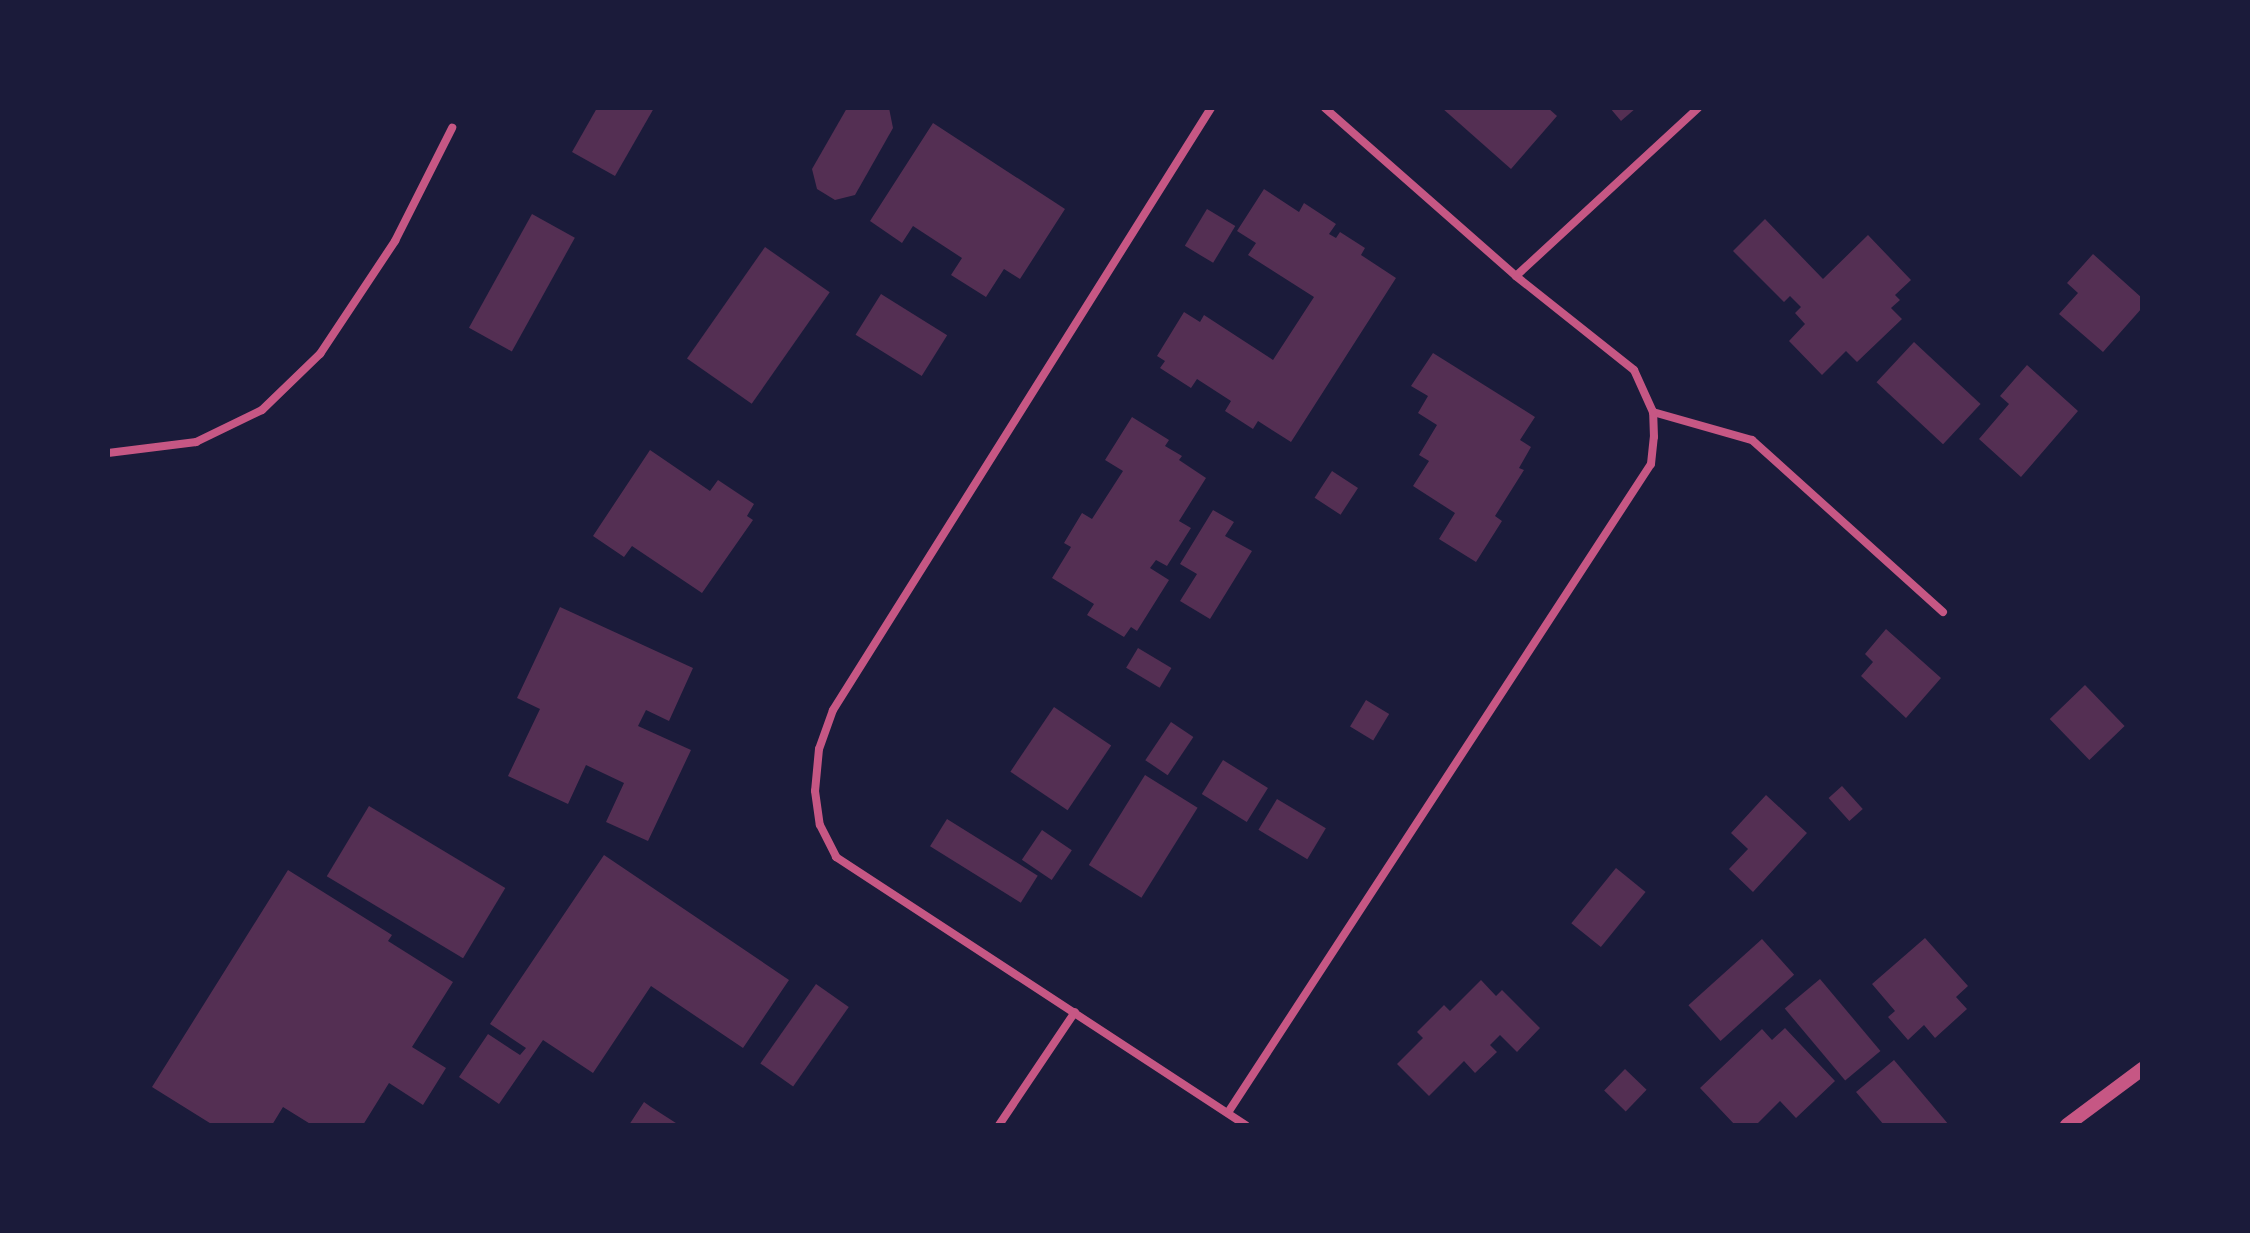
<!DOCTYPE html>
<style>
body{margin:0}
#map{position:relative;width:2250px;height:1233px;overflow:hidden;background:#1b1b3a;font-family:"Titillium Web",sans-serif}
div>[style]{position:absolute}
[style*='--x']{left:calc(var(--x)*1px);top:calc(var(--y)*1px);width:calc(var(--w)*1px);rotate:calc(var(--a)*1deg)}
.building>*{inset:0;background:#542f53;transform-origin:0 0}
.minor>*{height:8px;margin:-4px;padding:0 4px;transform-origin:4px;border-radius:4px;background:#c65784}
.tertiary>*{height:14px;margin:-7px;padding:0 7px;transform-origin:7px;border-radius:7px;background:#c65784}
span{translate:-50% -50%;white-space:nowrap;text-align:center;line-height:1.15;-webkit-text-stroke:7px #1b1b3a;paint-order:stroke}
.frame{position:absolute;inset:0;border:110px solid #1b1b3a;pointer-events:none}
</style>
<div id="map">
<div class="building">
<div style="clip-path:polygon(597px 108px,654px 108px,615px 176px,572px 152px)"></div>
<div style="clip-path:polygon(847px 108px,889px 108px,893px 128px,855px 195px,835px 200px,817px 189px,812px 169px)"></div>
<div style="clip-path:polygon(1442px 108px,1548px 108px,1557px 116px,1511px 169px)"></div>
<div style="clip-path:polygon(1610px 108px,1636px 108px,1621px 121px)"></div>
<div style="clip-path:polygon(933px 123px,1065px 209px,1020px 279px,1004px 269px,986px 297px,951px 275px,962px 258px,913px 226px,902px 243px,870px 221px)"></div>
<div style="clip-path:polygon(1264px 189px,1299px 212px,1304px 203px,1336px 224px,1329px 234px,1336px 238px,1340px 232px,1365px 248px,1361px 255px,1396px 278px,1291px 442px,1258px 421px,1253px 429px,1225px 411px,1231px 401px,1197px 379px,1191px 388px,1160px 368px,1165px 361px,1157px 356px,1184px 312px,1200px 322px,1204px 315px,1273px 360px,1314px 297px,1248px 255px,1256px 243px,1237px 231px)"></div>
<div style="left:1207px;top:209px;width:33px;height:43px;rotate:31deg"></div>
<div style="left:532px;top:214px;width:49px;height:130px;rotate:29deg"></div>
<div style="clip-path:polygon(1765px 219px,1823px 279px,1868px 235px,1911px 280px,1895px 295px,1900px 300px,1891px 308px,1902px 319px,1857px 362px,1846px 351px,1822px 375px,1789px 341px,1805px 324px,1795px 313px,1801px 307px,1790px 296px,1784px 302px,1733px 251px)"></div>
<div style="left:765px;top:247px;width:79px;height:136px;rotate:35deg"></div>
<div style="clip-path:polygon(2093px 254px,2142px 298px,2142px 308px,2103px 352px,2059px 314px,2078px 293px,2067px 283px)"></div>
<div style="left:881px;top:294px;width:78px;height:48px;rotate:32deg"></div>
<div style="left:1914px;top:342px;width:91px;height:55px;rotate:43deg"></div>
<div style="clip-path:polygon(1433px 353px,1535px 417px,1520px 440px,1531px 447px,1519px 468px,1524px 470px,1495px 516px,1502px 521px,1476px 562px,1439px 539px,1455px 513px,1413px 486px,1429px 461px,1419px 455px,1437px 425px,1418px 413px,1428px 396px,1411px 386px)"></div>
<div style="clip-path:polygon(2027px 365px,2078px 411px,2021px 477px,1979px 439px,2009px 404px,2000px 396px)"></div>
<div style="clip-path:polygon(1132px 417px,1169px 440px,1165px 446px,1182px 456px,1179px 460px,1206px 478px,1179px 521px,1191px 528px,1167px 566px,1156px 560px,1150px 568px,1169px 580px,1137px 631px,1131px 627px,1124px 637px,1087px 615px,1094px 604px,1052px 578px,1071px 547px,1064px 543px,1082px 513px,1092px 519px,1123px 471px,1105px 460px)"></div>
<div style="clip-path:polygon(650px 450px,710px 491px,718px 480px,754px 504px,747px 516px,753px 520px,702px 593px,632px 546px,624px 557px,593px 536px)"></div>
<div style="left:1332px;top:471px;width:31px;height:32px;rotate:33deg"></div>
<div style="clip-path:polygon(1213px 510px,1234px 522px,1225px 536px,1252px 551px,1210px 619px,1180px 601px,1197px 574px,1180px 564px)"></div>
<div style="clip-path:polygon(560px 607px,693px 668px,669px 721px,646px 710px,638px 726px,691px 750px,648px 841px,606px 822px,624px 783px,586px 765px,568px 804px,508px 776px,540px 709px,517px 698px)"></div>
<div style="clip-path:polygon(1886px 629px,1941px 678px,1906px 718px,1861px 676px,1873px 662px,1865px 654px)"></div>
<div style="left:1138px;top:648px;width:39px;height:23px;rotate:31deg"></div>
<div style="left:2085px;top:685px;width:57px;height:49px;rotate:46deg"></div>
<div style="left:1366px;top:700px;width:27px;height:31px;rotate:31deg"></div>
<div style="left:1054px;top:707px;width:69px;height:78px;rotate:34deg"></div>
<div style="left:1171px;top:722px;width:27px;height:46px;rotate:34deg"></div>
<div style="left:1223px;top:760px;width:53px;height:40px;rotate:32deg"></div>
<div style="left:1145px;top:775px;width:62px;height:106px;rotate:32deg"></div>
<div style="left:1842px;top:786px;width:31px;height:18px;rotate:48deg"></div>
<div style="clip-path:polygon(1766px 795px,1807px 833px,1753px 892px,1729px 869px,1748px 849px,1731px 833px)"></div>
<div style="left:1277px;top:799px;width:57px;height:36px;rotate:31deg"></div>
<div style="left:369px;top:806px;width:159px;height:82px;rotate:31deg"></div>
<div style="left:947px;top:819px;width:107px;height:32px;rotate:32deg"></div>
<div style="left:1042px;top:830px;width:36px;height:36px;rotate:34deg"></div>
<div style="clip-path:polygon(604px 855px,789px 980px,743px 1048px,651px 986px,593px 1073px,543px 1040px,499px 1104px,459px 1077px,488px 1034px,520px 1055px,526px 1048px,490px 1024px)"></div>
<div style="left:1616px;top:868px;width:38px;height:71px;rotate:39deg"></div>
<div style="clip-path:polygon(288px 870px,392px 935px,388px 941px,453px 982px,412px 1047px,446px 1068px,423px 1105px,389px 1083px,363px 1125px,312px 1125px,283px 1107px,272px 1125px,213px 1125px,152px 1087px)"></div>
<div style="clip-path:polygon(1925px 938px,1968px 986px,1956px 997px,1967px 1009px,1935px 1038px,1924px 1025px,1908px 1040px,1888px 1017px,1895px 1011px,1872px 984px)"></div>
<div style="left:1762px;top:939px;width:48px;height:99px;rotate:48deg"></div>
<div style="left:1820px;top:979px;width:94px;height:46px;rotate:50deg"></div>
<div style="clip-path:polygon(1481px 980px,1496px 996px,1502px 990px,1540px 1028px,1517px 1052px,1500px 1035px,1490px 1045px,1497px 1052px,1475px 1073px,1464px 1061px,1429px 1096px,1397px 1064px,1423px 1038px,1417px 1032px,1444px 1005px,1450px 1011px)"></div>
<div style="left:816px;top:984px;width:40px;height:97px;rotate:35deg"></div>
<div style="clip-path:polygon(1785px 1028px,1835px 1081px,1796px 1118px,1780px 1101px,1756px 1125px,1735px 1125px,1700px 1088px,1762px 1029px,1772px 1040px)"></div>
<div style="clip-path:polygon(1894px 1060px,1949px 1125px,1884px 1125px,1856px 1092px)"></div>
<div style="left:1625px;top:1069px;width:30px;height:30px;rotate:44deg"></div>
<div style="clip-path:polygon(644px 1102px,651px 1107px,679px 1125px,629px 1125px)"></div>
</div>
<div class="minor">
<div style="--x:1211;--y:108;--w:711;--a:122.12"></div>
<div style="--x:833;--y:710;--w:41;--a:109.7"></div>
<div style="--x:819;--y:749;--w:42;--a:95.4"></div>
<div style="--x:815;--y:791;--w:34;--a:82"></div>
<div style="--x:820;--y:825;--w:36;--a:63"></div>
<div style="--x:836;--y:857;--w:490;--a:33.2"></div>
<div style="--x:1516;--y:276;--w:248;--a:-42.7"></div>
<div style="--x:1653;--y:412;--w:103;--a:15.8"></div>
<div style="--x:1752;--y:440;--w:257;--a:42"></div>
<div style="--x:108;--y:453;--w:89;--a:-7.1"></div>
<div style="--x:196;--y:442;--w:73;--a:-25.9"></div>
<div style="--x:262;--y:410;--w:81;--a:-44"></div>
<div style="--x:320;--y:354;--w:136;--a:-56.4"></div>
<div style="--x:395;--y:241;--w:127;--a:-63.2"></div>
<div style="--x:1229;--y:1111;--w:772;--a:-56.89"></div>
<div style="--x:1651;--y:464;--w:27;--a:-84"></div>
<div style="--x:1654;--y:437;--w:25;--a:-92"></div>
<div style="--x:1653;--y:412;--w:46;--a:-114.3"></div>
<div style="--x:1634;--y:370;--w:151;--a:-141.5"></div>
<div style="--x:1516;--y:276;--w:254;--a:-138.7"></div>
<div style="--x:999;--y:1125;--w:136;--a:-56.1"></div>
</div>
<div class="tertiary">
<div style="--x:2067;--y:1125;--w:94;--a:-36.7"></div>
</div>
<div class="frame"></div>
</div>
